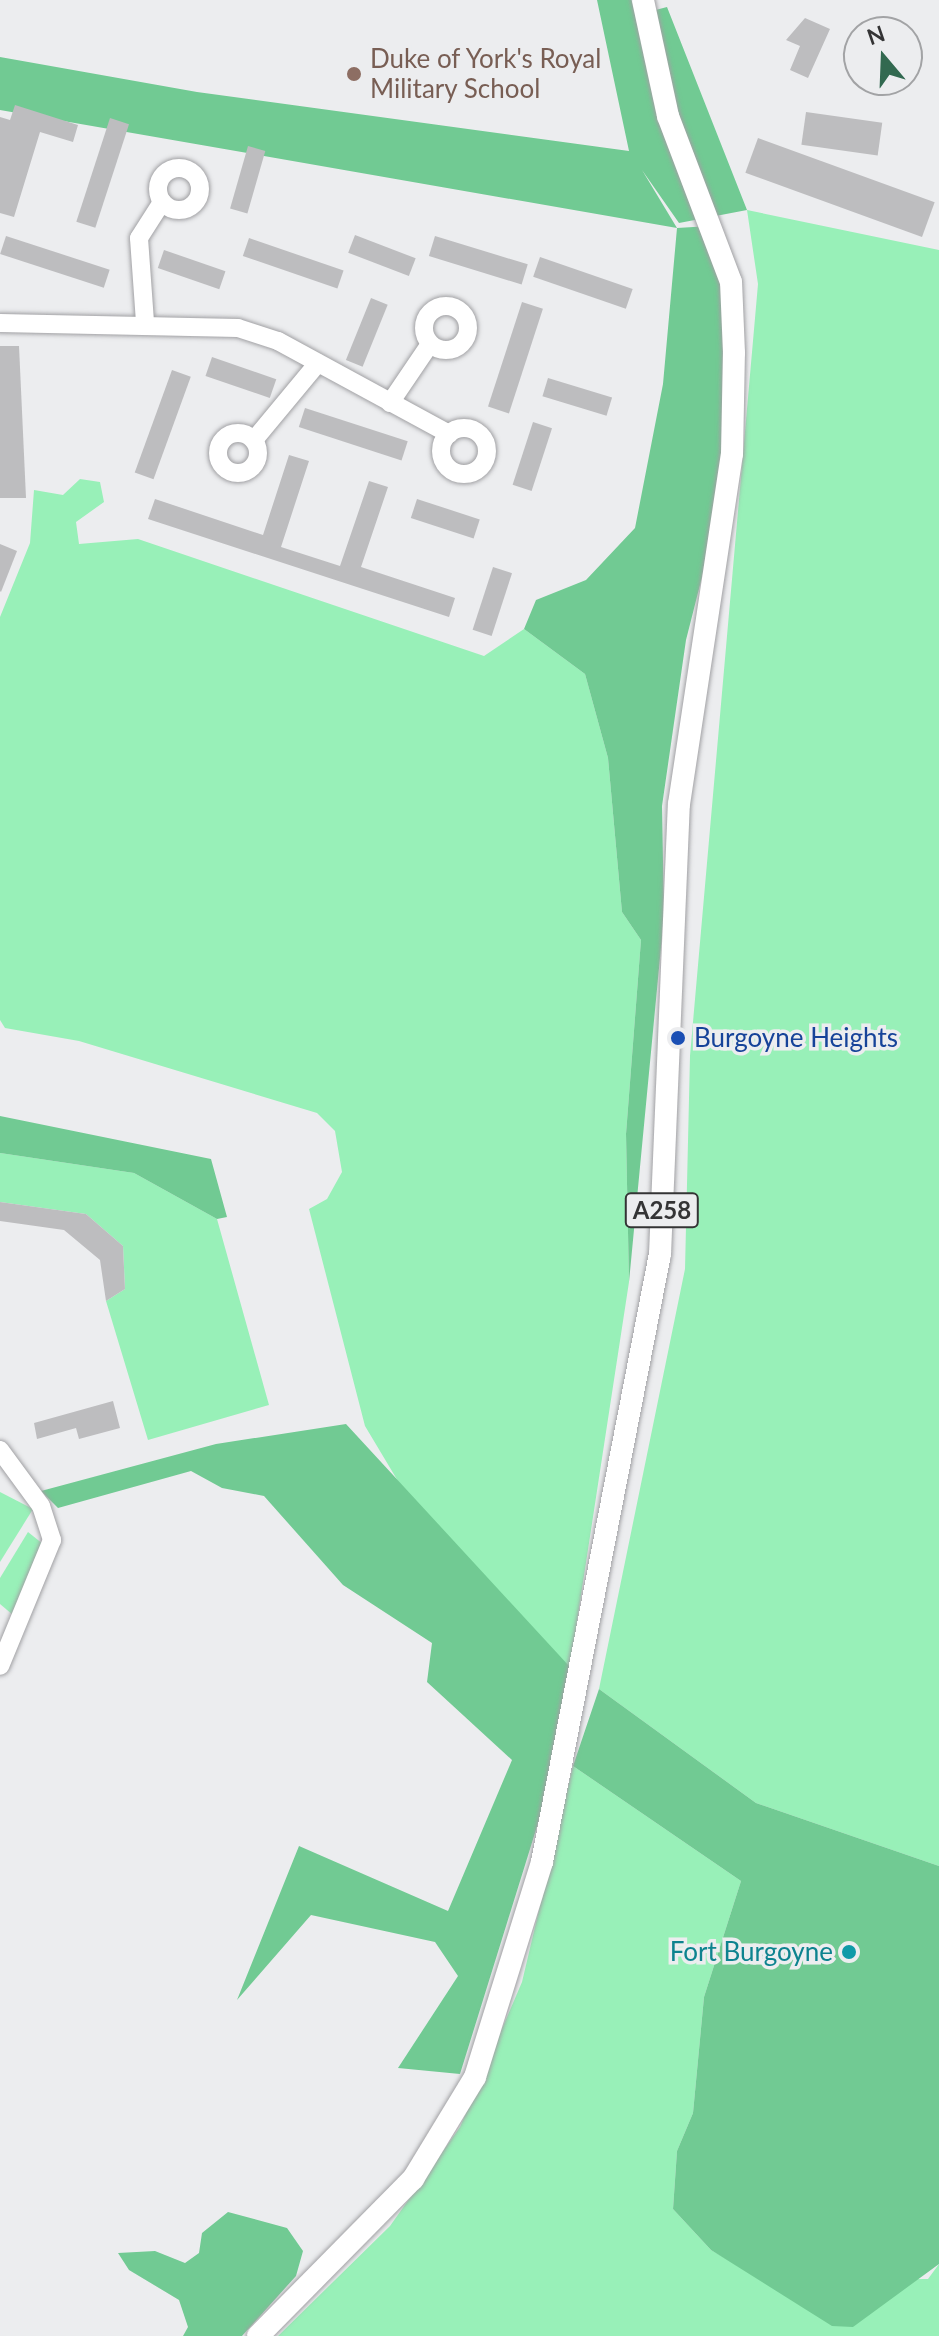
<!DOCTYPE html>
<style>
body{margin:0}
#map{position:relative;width:939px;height:2336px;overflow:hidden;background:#ecedef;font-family:Lato,sans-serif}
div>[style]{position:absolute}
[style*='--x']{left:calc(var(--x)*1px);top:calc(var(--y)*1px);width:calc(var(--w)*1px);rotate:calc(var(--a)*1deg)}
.green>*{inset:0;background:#98f0b8}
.forest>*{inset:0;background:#71ca93}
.building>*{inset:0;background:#bdbdbf;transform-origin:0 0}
.roads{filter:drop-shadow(0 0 2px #a1a1a4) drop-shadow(0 0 2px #a1a1a4)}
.minor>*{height:18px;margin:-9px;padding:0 9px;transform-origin:9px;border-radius:9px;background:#fff}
.minor>.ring{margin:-9px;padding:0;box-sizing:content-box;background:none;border:18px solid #fff;border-radius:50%}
.major>*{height:22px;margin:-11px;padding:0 11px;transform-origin:11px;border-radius:11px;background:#fff}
.dots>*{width:22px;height:22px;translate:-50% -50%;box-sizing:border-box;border:4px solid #ecedef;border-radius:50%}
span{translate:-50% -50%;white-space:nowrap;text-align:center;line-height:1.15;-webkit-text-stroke:7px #ecedef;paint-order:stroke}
.shield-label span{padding:2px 6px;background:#ecedef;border:2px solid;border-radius:6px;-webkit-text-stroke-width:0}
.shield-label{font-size:24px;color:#343435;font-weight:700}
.education-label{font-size:26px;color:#785e54}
.left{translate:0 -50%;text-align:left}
.transit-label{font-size:26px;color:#164399}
.culture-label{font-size:26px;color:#0d838f}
.right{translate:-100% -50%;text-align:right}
.north{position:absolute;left:843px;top:16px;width:80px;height:80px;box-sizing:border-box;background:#ecedef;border:2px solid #a2a3a5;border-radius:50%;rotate:341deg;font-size:22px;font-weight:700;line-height:32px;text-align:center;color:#343435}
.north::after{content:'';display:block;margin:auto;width:28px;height:36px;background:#326950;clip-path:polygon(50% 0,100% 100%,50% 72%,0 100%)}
</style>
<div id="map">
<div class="green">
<div style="clip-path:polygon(747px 210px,939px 250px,939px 1866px,756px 1803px,599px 1689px,685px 1269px,690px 1056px,758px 284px)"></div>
<div style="clip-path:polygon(80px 479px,100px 482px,104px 502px,76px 522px,79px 544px,138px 539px,484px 656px,524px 629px,585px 674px,608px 758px,622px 912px,641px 940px,626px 1134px,629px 1282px,570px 1667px,441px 1553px,365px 1426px,309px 1209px,327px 1199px,342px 1172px,335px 1131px,317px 1113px,79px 1041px,5px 1028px,0 1020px,0 617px,30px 543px,34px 490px,63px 495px)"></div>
<div style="clip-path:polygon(0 1153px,134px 1173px,217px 1219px,269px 1405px,148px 1440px,106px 1301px,125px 1289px,123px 1246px,86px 1214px,0 1202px)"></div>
<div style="clip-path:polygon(0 1492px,33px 1509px,0 1562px)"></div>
<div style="clip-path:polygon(28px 1532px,43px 1544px,13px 1615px,0 1604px,0 1578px)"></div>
<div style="clip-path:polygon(573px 1766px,741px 1881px,704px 1997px,693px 2113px,677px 2151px,673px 2209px,711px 2250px,763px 2280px,928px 2279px,939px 2264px,939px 2336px,278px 2336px,390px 2226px,460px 2127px,522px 1982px)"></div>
</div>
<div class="forest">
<div style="clip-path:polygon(597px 0,644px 0,644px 13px,667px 7px,747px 210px,679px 223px,642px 170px,677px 228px,710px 226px,731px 288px,730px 467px,686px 640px,662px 806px,664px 916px,629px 1282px,626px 1134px,641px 940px,622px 912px,608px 758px,585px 674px,524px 629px,536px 600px,586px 580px,635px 528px,663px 384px,677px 228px,0 110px,0 57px,197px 92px,629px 151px)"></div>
<div style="clip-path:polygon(0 1116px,211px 1159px,227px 1217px,217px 1219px,134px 1173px,0 1153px)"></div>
<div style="clip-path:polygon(346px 1424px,570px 1667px,554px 1772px,460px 2074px,398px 2068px,458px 1976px,435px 1942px,311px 1915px,237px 2000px,299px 1846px,448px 1911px,512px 1760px,427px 1682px,432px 1643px,343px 1585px,264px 1496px,222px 1488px,191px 1471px,58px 1508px,41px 1491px,216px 1444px)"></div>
<div style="clip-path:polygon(599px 1689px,756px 1803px,939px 1866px,939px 2264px,853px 2327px,832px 2326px,711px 2250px,673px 2209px,677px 2151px,693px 2113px,704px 1997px,741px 1881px,573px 1766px)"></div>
<div style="clip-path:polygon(228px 2212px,287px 2228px,303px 2251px,296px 2276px,242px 2336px,183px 2336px,188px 2327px,179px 2300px,129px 2270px,118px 2253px,155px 2251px,185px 2263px,199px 2253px,202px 2233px)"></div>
</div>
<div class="building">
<div style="clip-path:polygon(805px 18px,830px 29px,808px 78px,790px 70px,800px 46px,786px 40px)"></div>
<div style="clip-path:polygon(15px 105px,78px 125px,73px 142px,40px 132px,14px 217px,0 213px,0 117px,10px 120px)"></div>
<div style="left:806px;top:112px;width:77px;height:33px;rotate:8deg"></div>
<div style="left:110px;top:118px;width:20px;height:109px;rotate:18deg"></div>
<div style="left:758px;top:138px;width:188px;height:37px;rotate:20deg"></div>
<div style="left:248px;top:146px;width:18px;height:65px;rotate:16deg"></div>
<div style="left:355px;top:235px;width:65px;height:19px;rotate:21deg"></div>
<div style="left:6px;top:236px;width:109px;height:19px;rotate:18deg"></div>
<div style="left:435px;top:236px;width:97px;height:21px;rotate:17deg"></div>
<div style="left:249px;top:238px;width:100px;height:19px;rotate:19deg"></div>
<div style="left:164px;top:250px;width:65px;height:19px;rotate:19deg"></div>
<div style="left:540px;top:257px;width:98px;height:21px;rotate:19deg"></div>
<div style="left:371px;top:298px;width:18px;height:67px;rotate:22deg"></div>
<div style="left:522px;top:302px;width:22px;height:110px;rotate:18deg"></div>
<div style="clip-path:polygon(0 346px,19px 346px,26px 498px,0 498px)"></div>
<div style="left:212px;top:357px;width:68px;height:20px;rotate:19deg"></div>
<div style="left:172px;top:370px;width:20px;height:109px;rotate:20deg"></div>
<div style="left:548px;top:378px;width:67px;height:19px;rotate:17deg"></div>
<div style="left:305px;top:408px;width:108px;height:20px;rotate:18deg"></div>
<div style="left:533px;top:422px;width:20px;height:66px;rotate:18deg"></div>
<div style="clip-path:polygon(289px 455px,309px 461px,281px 547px,340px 566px,369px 481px,388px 487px,361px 567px,455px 598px,449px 617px,148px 519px,155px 499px,263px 535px)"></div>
<div style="left:417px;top:499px;width:66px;height:20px;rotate:18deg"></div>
<div style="clip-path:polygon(0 544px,17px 551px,1px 592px,0 591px)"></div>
<div style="left:493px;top:567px;width:20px;height:66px;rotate:18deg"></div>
<div style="clip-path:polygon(0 1202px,86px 1214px,123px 1246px,125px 1289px,106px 1301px,100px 1260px,64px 1230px,0 1221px)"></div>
<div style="clip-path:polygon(113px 1401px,120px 1428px,79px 1439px,76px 1428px,37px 1439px,34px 1423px)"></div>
</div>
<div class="roads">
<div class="minor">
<div class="ring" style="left:158px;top:168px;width:24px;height:24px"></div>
<div class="ring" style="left:424px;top:306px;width:26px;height:26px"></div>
<div style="--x:145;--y:322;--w:84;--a:-94.1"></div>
<div style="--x:139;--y:238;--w:43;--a:-57.4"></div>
<div style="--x:0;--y:323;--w:238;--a:1.2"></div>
<div style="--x:238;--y:328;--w:42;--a:18"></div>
<div style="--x:278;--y:341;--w:195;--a:28.5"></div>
<div style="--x:390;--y:403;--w:71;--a:-55.9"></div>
<div class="ring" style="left:441px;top:428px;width:28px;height:28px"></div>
<div class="ring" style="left:218px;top:433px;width:22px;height:22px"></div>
<div style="--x:254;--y:440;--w:100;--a:-50.3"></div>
<div style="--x:0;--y:1450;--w:69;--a:53.8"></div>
<div style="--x:41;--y:1506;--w:36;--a:72"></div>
<div style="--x:52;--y:1540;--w:136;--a:112.4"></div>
</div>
<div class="major">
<div style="--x:258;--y:2336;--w:221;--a:-45.4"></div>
<div style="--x:413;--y:2179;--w:119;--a:-58.7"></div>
<div style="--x:475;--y:2077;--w:225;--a:-72.7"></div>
<div style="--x:542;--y:1862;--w:619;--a:-79.02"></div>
<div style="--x:660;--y:1254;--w:450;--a:-87.6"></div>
<div style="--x:679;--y:804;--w:354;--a:-81.4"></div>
<div style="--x:732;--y:454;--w:101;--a:-88.9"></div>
<div style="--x:734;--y:353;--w:71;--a:-92.4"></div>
<div style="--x:731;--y:282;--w:178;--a:-110.8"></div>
<div style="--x:668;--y:116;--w:119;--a:-102.2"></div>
</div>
</div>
<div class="dots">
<div style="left:354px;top:74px;background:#8d6e63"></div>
<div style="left:678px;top:1038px;background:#1a4fb4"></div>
<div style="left:849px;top:1952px;background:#0f9aa8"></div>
</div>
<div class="shield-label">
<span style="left:662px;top:1210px">A258</span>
</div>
<div class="education-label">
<span class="left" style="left:370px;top:74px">Duke of York's Royal<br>Military School</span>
</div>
<div class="transit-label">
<span class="left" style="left:694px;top:1038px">Burgoyne Heights</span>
</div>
<div class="culture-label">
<span class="right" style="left:833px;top:1952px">Fort Burgoyne</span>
</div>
<div class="north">N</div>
</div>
